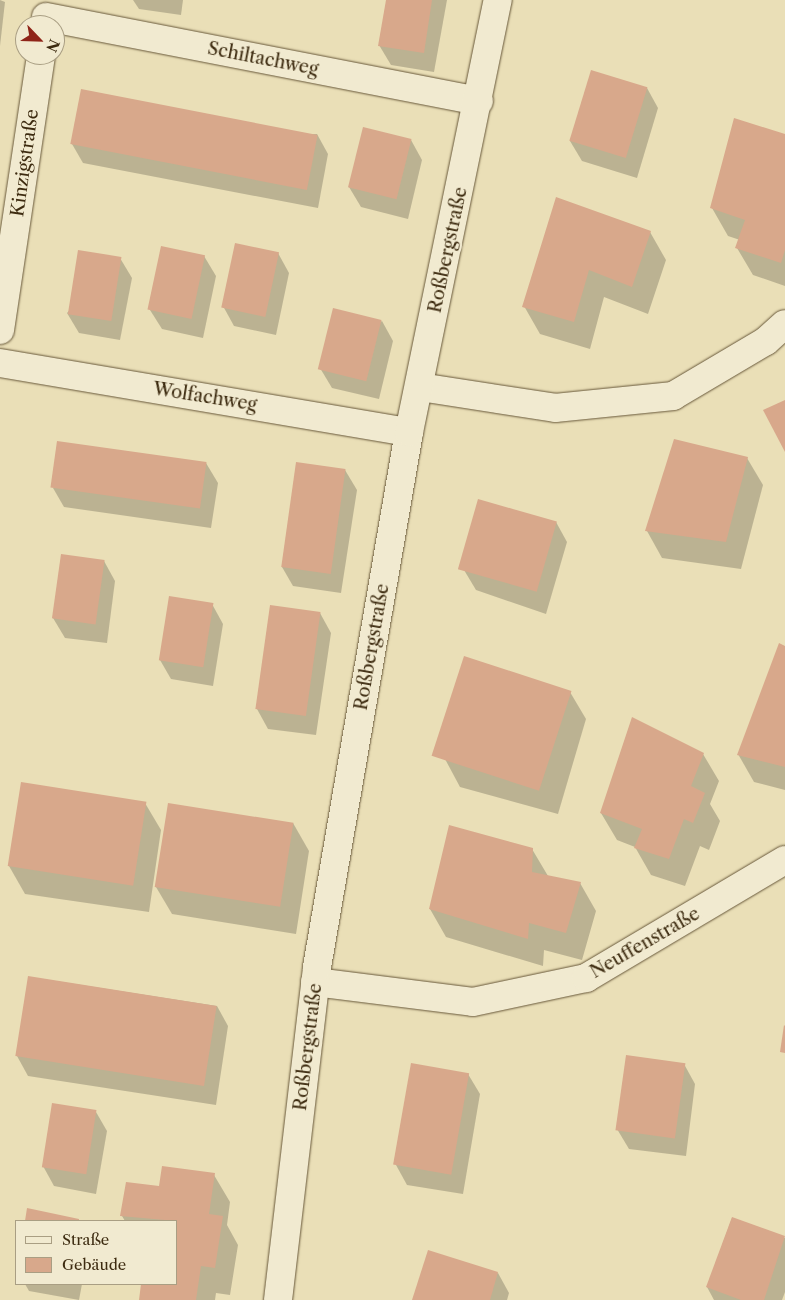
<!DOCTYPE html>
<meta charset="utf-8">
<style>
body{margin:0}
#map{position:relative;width:785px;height:1300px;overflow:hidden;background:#eadfb7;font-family:"Libre Caslon Text",serif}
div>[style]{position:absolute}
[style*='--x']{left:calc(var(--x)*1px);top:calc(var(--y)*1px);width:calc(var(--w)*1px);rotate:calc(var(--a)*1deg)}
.shadow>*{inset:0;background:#0003}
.building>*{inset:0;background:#d8a88b;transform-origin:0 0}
.roads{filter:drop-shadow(0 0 1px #68583a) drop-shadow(0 0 1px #68583a)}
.minor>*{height:28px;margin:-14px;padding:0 14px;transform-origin:14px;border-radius:14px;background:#f1ead0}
span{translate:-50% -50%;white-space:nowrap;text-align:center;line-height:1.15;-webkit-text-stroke:4.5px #f1ead0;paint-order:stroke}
.street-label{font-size:18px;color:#3d2b10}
.legend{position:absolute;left:15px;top:1220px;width:162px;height:65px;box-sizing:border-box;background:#f1ead0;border:1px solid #a99e83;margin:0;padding:6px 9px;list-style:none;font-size:15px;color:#3d2b10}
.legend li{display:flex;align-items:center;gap:10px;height:25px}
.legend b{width:25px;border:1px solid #a99e83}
.north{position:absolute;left:15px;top:15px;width:50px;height:50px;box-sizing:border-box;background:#f1ead0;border:1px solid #a99e83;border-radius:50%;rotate:114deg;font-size:14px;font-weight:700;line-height:20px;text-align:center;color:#3d2b10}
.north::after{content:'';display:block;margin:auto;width:18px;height:22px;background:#8f2418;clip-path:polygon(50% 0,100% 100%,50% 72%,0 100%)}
</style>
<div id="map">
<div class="shadow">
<div style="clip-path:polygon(0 0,5px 2px,0 46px)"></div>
<div style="clip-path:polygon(133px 0,183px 0,181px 15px,139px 9px)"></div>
<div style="clip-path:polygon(387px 0,447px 0,434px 72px,391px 65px,379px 45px)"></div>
<div style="clip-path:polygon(647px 88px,658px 108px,637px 178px,582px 161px,570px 141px)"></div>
<div style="clip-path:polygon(317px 134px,328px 154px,318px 208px,83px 163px,72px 144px)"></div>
<div style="clip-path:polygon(785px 135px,785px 286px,753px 275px,737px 248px,740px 240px,728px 236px,712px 208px)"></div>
<div style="clip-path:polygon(411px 140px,422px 160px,408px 219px,361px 207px,349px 187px)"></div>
<div style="clip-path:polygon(650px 232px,666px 260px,648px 314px,604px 297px,590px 349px,540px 334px,524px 306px)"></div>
<div style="clip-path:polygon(278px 253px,289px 273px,276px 335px,234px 326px,223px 306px)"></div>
<div style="clip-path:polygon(204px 256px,216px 276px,203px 338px,162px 329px,150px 310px)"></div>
<div style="clip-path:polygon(120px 258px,132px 278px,120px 340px,79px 333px,67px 313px)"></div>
<div style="clip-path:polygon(382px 321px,393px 341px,379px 399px,332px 388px,320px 368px)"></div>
<div style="clip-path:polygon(747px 458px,763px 485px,741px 569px,662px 558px,647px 531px)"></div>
<div style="clip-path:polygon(206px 463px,218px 483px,211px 528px,64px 507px,53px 488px)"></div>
<div style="clip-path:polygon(345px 470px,357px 490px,341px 593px,293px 586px,282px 567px)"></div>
<div style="clip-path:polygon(556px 522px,567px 542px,546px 614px,476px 590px,464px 570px)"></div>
<div style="clip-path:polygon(104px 561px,115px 581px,107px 643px,65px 638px,53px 618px)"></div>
<div style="clip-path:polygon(212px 604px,223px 624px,213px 686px,171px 679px,160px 660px)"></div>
<div style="clip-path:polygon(320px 613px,331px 633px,316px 735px,268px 729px,257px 709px)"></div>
<div style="clip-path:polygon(785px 647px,785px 790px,754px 782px,738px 754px)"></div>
<div style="clip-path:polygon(570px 692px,586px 719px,558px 814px,460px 787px,445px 759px)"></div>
<div style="clip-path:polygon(703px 754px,719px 781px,710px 804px,720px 821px,709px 850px,700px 846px,685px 886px,651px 875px,635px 847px,617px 840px,601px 813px)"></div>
<div style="clip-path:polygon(145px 803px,161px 830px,149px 912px,25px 894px,9px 866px)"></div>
<div style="clip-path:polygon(293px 823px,309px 851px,296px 934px,172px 914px,156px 887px)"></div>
<div style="clip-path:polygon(532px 849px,548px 876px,580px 883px,596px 911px,582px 960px,544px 950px,543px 966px,446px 937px,430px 909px)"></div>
<div style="clip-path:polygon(29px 977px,217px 1006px,228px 1026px,216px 1105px,28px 1076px,17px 1056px)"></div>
<div style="clip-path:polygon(684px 1064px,695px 1084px,686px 1156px,629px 1149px,617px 1129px)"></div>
<div style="clip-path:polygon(468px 1074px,480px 1094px,463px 1194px,407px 1185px,396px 1165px)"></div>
<div style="clip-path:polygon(96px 1112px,107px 1131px,96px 1194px,54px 1186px,43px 1166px)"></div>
<div style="clip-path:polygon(214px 1175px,230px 1202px,227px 1225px,238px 1245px,230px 1295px,216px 1293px,215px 1300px,140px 1300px,142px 1284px,176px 1284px,176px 1221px,125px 1221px,122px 1216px,127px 1183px,160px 1188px)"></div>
<div style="clip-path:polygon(28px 1209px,78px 1220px,79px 1221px,26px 1221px)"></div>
<div style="clip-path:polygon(732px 1218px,785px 1238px,785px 1292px,782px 1300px,714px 1300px,707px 1287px)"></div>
<div style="clip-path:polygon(498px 1273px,509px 1293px,507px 1300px,413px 1300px)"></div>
<div style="clip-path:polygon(25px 1284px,82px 1284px,79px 1300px,29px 1291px)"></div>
</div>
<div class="building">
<div style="clip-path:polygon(386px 0,432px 0,424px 53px,378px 46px)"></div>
<div style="left:591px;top:70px;width:59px;height:74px;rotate:17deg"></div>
<div style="left:81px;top:89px;width:241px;height:56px;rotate:11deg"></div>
<div style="clip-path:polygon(734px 118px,785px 134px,785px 250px,781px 263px,735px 248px,745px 220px,710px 208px)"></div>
<div style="left:363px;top:127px;width:50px;height:62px;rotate:14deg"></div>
<div style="clip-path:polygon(556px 197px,651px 231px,632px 287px,589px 270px,574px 322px,522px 307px)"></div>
<div style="left:235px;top:243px;width:45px;height:66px;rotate:12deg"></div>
<div style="left:161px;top:246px;width:45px;height:65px;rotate:12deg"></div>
<div style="left:78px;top:250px;width:44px;height:65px;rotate:9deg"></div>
<div style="left:333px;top:308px;width:50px;height:63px;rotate:14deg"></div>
<div style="clip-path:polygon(785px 400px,785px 452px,763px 410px)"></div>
<div style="clip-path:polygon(674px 439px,748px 457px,726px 542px,645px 531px)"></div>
<div style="left:57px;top:441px;width:151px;height:47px;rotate:8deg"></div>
<div style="left:296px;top:462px;width:50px;height:106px;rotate:8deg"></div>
<div style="left:478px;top:499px;width:82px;height:73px;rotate:16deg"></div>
<div style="left:61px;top:554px;width:44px;height:65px;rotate:8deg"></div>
<div style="left:169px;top:596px;width:45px;height:65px;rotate:9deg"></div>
<div style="left:270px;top:605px;width:51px;height:105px;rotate:8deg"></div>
<div style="clip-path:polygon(779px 643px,785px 646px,785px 767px,737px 755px)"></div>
<div style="left:464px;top:656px;width:113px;height:105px;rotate:18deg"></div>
<div style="clip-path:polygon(632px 717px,704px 753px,691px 786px,705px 793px,693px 823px,684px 819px,669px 859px,634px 848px,642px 829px,600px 813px)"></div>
<div style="left:21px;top:782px;width:127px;height:85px;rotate:9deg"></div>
<div style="left:168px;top:803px;width:127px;height:85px;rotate:9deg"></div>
<div style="clip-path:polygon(449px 825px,533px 848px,532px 872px,581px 882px,566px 933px,529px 923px,528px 939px,429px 909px)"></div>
<div style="left:28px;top:976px;width:191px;height:81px;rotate:9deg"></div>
<div style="clip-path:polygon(784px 1025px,785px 1026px,785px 1053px,780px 1052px)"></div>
<div style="left:626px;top:1055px;width:60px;height:76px;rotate:8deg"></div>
<div style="left:411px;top:1063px;width:59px;height:103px;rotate:10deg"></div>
<div style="left:52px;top:1103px;width:45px;height:65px;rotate:9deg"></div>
<div style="clip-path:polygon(162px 1166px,215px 1173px,209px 1214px,223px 1216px,215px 1268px,201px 1266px,196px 1300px,139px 1300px,141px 1284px,176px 1284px,176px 1221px,120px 1216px,126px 1182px,159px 1186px)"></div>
<div style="clip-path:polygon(27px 1208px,79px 1219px,79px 1221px,25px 1221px)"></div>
<div style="clip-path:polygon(732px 1217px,785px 1236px,764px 1300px,741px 1300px,706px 1287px)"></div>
<div style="clip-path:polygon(428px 1250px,498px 1272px,490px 1300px,412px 1300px)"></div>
</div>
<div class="roads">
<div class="minor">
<div style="--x:46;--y:17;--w:441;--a:11"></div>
<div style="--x:0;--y:330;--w:278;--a:-81.5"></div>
<div style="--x:0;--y:363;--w:415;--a:9.6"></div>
<div style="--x:420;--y:387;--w:137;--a:8.8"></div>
<div style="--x:555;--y:408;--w:119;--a:-5.8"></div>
<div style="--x:673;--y:396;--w:108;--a:-30.6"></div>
<div style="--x:766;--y:341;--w:25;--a:-42"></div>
<div style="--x:315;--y:982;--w:159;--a:7.2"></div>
<div style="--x:473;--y:1002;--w:116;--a:-12"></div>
<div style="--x:586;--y:978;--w:231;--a:-30.7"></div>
<div style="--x:278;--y:1300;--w:335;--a:-83.3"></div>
<div style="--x:317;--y:967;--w:543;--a:-80.24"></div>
<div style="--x:409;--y:432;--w:441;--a:-78.4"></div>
</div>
</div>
<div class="street-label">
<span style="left:263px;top:59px;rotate:11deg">Schiltachweg</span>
<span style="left:25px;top:163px;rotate:-82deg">Kinzigstraße</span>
<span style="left:448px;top:250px;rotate:-78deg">Roßbergstraße</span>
<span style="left:205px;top:397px;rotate:9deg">Wolfachweg</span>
<span style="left:372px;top:647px;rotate:-80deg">Roßbergstraße</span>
<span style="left:645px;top:943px;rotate:-30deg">Neuffenstraße</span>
<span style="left:308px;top:1047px;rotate:-83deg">Roßbergstraße</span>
</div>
<ul class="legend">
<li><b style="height:6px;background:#f1ead0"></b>Straße</li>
<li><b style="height:14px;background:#d8a88b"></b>Gebäude</li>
</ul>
<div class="north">N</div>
</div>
